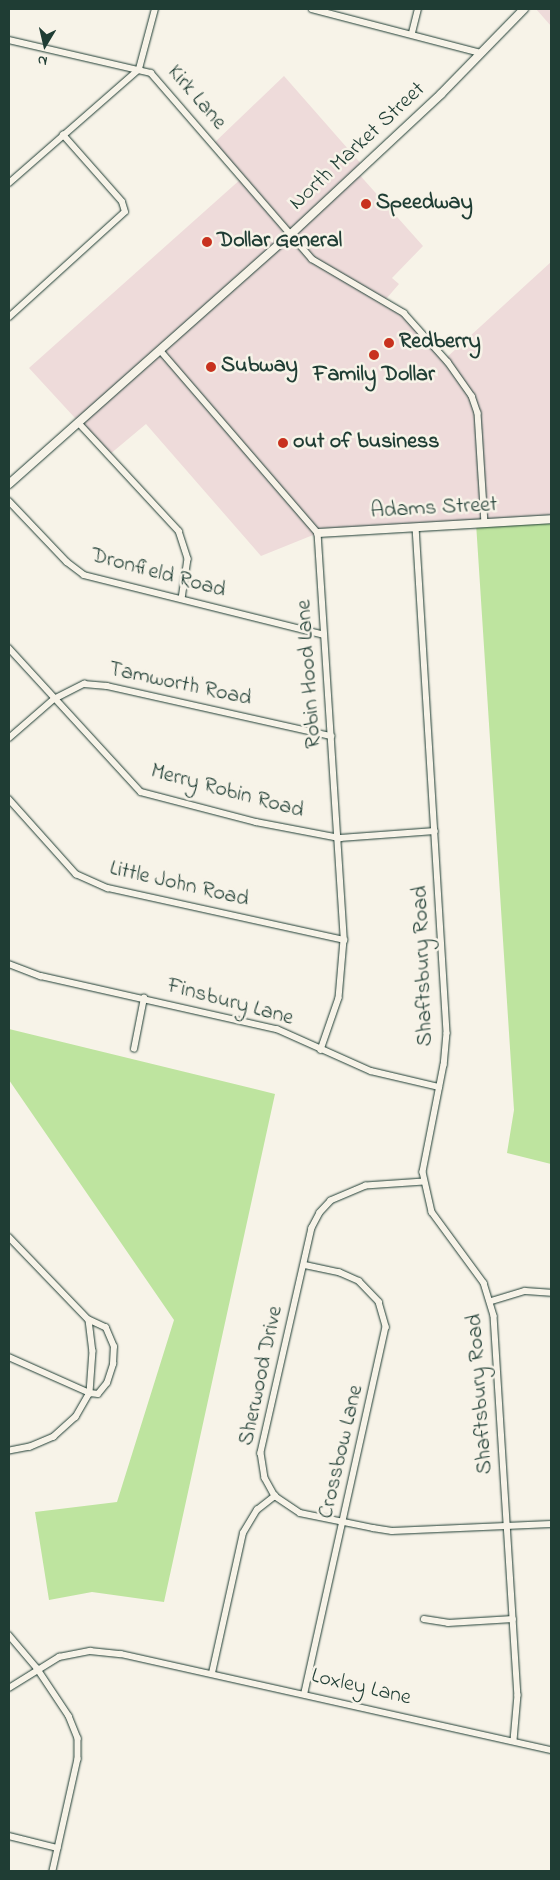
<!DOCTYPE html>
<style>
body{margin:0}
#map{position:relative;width:560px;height:1880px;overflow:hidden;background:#f7f3e8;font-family:"Indie Flower",sans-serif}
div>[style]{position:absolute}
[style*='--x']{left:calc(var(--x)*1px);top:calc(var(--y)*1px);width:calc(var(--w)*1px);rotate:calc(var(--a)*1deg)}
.built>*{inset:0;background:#eedbda}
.green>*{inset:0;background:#bee49f}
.roads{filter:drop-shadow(0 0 1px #1f3d34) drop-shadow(0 0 1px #1f3d34)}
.street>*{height:5.5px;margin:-2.75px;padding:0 2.75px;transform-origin:2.75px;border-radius:2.75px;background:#f7f3e8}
.secondary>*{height:8px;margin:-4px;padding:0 4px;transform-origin:4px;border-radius:4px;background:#f7f3e8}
.dots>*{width:14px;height:14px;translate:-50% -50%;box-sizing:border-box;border:2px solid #f7f3e8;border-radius:50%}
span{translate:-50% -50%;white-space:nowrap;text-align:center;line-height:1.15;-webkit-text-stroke:5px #f7f3e8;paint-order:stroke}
.street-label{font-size:22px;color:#1f3d34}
.poi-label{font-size:22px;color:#1f3d34;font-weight:700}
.left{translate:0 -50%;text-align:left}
.frame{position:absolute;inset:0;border:10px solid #1f3d34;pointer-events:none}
.north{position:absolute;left:20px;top:20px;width:50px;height:50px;-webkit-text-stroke:4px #f7f3e8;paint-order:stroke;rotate:189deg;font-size:14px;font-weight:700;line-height:20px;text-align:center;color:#1f3d34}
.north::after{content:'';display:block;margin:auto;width:18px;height:22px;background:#1f3d34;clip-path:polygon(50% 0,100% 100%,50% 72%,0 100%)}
</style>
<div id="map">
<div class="built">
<div style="clip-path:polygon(536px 9px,551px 9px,551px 26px)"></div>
<div style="clip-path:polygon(284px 76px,363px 166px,357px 172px,423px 246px,392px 278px,399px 284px,386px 299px,396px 306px,446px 358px,551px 262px,551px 517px,318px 533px,261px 556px,146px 424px,109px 455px,29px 368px,242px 178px,213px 144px)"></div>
</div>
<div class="green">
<div style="clip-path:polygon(551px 519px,551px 1164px,507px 1153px,514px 1110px,476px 523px)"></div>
<div style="clip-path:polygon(9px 1029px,275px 1094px,164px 1602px,92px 1592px,49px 1600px,35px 1512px,117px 1502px,174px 1320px,9px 1080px)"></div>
</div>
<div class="roads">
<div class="street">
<div style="--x:312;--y:9;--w:175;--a:14.6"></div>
<div style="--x:412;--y:33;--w:25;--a:-76"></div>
<div style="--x:9;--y:40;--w:146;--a:13.1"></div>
<div style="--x:151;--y:73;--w:246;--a:49.1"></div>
<div style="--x:312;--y:259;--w:107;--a:30.4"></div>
<div style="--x:404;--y:313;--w:66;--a:48.1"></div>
<div style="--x:448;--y:362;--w:42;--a:54.8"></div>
<div style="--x:472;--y:396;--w:18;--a:71"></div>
<div style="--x:478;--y:413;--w:110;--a:86.4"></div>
<div style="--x:9;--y:183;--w:173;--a:-41.2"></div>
<div style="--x:139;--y:69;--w:62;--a:-75.1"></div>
<div style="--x:9;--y:317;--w:156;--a:-42.2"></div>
<div style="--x:125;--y:212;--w:10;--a:-107"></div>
<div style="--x:122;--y:202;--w:89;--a:-131.4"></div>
<div style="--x:160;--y:350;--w:242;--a:49.2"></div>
<div style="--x:318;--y:533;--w:408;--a:86.3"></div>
<div style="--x:344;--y:940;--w:58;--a:94.9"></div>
<div style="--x:339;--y:998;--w:55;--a:109.1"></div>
<div style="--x:78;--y:422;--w:149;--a:47.2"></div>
<div style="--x:179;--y:531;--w:29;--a:72"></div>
<div style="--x:188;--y:559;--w:40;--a:98.5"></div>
<div style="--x:9;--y:501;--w:84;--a:46.4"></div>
<div style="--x:67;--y:562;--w:21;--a:37"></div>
<div style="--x:84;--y:575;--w:247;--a:14"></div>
<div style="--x:416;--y:527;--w:507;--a:86.49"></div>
<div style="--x:447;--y:1033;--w:32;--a:95"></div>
<div style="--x:444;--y:1065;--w:109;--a:101.1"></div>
<div style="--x:423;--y:1172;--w:41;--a:77.3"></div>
<div style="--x:432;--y:1212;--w:88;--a:53.8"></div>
<div style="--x:484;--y:1283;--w:34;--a:73"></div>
<div style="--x:494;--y:1316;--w:380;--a:86.4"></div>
<div style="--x:518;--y:1695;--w:46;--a:95"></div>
<div style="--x:9;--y:648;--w:195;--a:47.5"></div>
<div style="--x:141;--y:792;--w:119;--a:14.6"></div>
<div style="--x:256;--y:822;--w:86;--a:10.8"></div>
<div style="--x:340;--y:838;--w:95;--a:-4.2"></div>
<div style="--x:9;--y:738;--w:60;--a:-40.9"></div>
<div style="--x:54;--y:699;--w:34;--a:-27"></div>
<div style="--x:84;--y:684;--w:23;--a:5"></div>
<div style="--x:107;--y:686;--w:230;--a:12.6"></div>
<div style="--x:9;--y:799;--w:101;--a:48.2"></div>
<div style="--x:76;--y:874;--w:35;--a:24"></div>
<div style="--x:108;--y:888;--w:242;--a:12.4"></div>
<div style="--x:9;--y:964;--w:34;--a:21"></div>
<div style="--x:41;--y:976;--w:242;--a:12.7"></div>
<div style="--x:277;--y:1029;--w:103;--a:24.1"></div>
<div style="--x:371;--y:1071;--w:70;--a:13.2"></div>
<div style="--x:134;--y:1049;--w:52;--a:-78.9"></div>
<div style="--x:424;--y:1182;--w:58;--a:176.1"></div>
<div style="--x:366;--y:1186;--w:38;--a:157"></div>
<div style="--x:331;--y:1201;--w:16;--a:133"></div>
<div style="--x:320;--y:1213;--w:17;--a:118"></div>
<div style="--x:312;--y:1228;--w:231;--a:102.8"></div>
<div style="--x:261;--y:1453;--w:25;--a:81"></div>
<div style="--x:265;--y:1478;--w:21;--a:61"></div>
<div style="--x:275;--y:1496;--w:30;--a:34"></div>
<div style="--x:300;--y:1513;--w:75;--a:11.6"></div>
<div style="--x:373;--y:1528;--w:19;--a:9"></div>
<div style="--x:392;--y:1531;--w:159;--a:-2.5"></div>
<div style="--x:9;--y:1237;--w:115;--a:46.1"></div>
<div style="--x:89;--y:1320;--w:31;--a:83"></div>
<div style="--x:93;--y:1351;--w:42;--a:94.1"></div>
<div style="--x:90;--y:1393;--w:28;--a:120"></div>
<div style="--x:76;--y:1417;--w:30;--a:138"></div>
<div style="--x:54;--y:1437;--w:26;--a:157"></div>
<div style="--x:30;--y:1447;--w:21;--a:169"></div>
<div style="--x:305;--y:1265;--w:35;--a:12"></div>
<div style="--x:339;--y:1272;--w:22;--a:24"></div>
<div style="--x:359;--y:1281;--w:29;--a:46"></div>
<div style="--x:379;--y:1302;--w:26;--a:74"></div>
<div style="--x:386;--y:1327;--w:375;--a:102.5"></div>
<div style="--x:492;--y:1301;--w:34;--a:-17"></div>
<div style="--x:525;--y:1291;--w:26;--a:4"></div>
<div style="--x:9;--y:1357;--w:89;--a:24"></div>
<div style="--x:90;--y:1393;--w:8;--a:7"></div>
<div style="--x:98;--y:1394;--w:14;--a:-51"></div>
<div style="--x:107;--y:1383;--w:20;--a:-72"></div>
<div style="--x:113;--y:1364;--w:17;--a:-87"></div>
<div style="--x:114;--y:1347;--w:21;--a:-113"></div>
<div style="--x:106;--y:1328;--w:19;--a:-155"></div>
<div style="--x:424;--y:1619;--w:24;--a:9"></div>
<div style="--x:448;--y:1623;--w:65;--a:-3.5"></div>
<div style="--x:9;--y:1635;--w:43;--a:49.7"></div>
<div style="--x:37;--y:1668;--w:58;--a:56.3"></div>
<div style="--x:69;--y:1716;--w:24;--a:68"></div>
<div style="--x:78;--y:1738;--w:21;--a:90"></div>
<div style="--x:78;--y:1759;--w:115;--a:102.6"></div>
<div style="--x:212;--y:1673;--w:143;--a:-77.5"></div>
<div style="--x:243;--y:1533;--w:27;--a:-59"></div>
<div style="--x:257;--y:1510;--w:23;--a:-38"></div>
<div style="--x:9;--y:1688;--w:59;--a:-31.8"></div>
<div style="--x:59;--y:1657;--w:32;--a:-11"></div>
<div style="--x:90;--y:1651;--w:31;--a:6"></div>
<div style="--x:121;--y:1654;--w:441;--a:12.6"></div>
<div style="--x:9;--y:1836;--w:50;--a:13.8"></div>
</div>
<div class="secondary">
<div style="--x:9;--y:484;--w:377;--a:-41.6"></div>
<div style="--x:291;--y:234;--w:205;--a:-43"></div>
<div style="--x:441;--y:94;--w:119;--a:-45.7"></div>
<div style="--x:318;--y:533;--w:233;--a:-3.4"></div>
</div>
</div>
<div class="dots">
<div style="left:366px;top:204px;background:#c8321e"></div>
<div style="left:207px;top:242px;background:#c8321e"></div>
<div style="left:389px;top:343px;background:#c8321e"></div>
<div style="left:374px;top:355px;background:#c8321e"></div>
<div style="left:211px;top:367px;background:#c8321e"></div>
<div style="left:283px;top:443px;background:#c8321e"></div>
</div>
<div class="street-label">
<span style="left:196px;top:98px;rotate:49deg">Kirk Lane</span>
<span style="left:358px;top:147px;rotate:-43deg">North Market Street</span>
<span style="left:434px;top:509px;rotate:-3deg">Adams Street</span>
<span style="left:158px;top:574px;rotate:15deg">Dronfield Road</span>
<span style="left:310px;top:674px;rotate:-94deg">Robin Hood Lane</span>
<span style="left:180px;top:685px;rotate:12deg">Tamworth Road</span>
<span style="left:227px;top:792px;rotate:15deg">Merry Robin Road</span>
<span style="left:179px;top:885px;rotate:13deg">Little John Road</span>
<span style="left:424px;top:966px;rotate:-92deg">Shaftsbury Road</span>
<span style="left:230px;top:1003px;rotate:15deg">Finsbury Lane</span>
<span style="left:262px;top:1376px;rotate:-78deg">Sherwood Drive</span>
<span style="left:481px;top:1394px;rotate:-94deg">Shaftsbury Road</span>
<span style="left:342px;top:1452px;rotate:-77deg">Crossbow Lane</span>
<span style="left:361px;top:1688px;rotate:13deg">Loxley Lane</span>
</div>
<div class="poi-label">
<span class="left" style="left:376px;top:204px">Speedway</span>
<span class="left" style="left:217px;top:242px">Dollar General</span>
<span class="left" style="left:399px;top:343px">Redberry</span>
<span class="left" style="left:221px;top:367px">Subway</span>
<span style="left:374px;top:376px">Family Dollar</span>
<span class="left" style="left:293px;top:443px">out of business</span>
</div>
<div class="frame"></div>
<div class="north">N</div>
</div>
